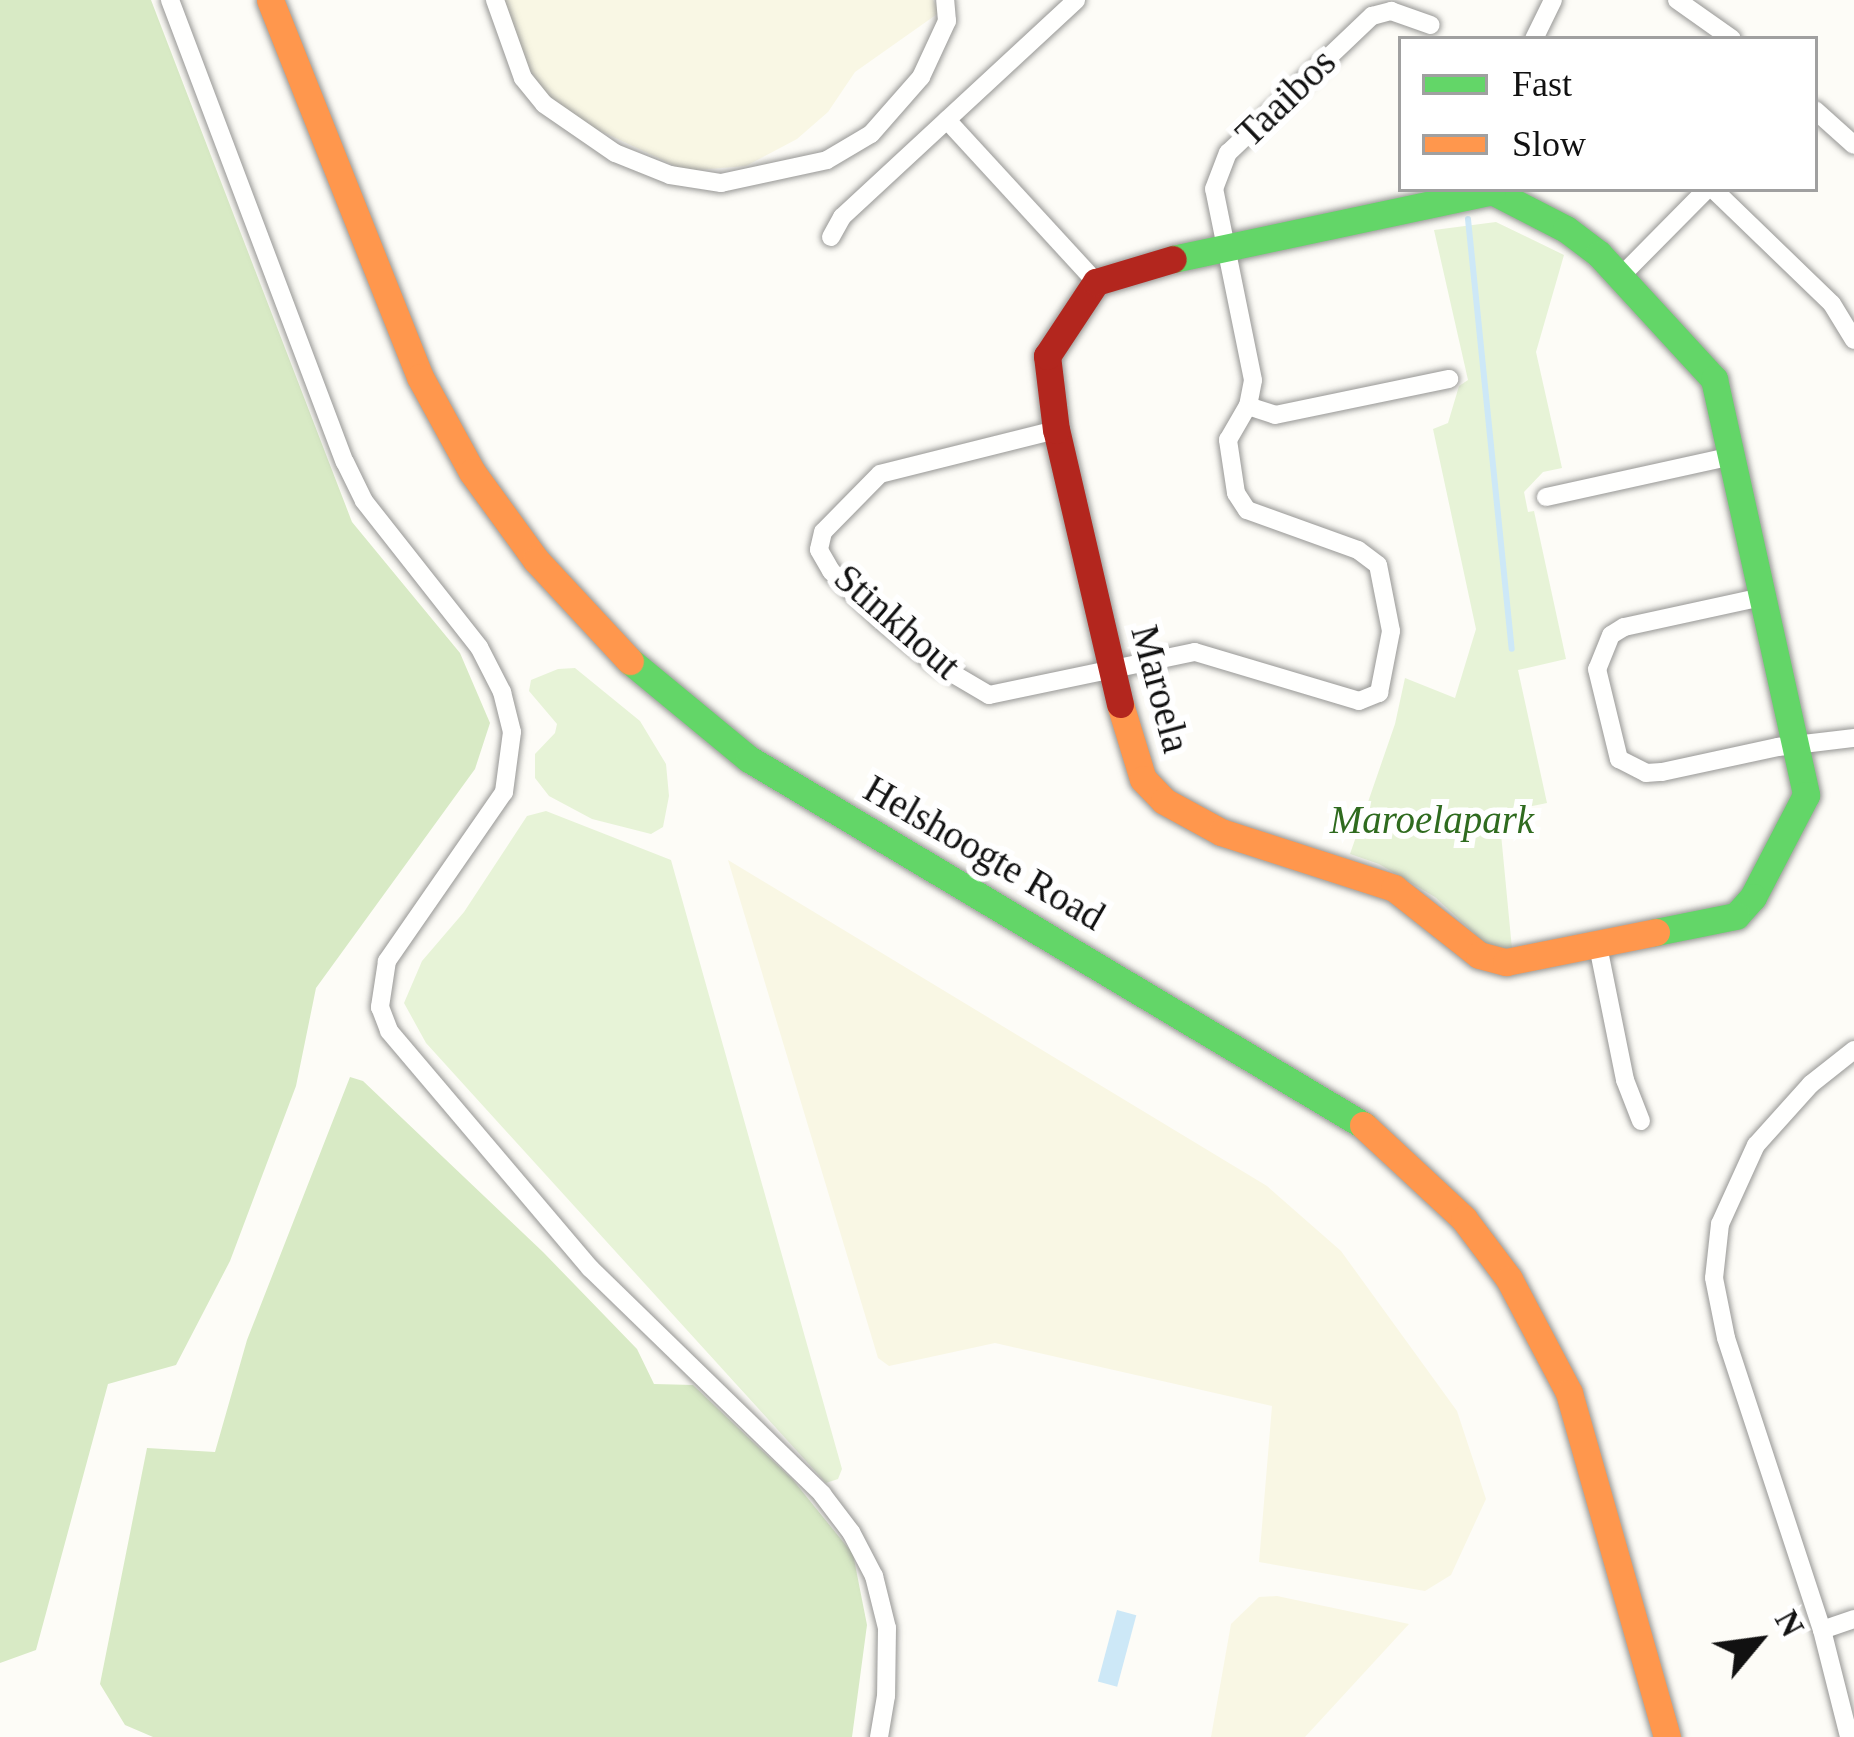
<!DOCTYPE html>
<style>
body{margin:0}
#map{position:relative;width:1854px;height:1737px;overflow:hidden;background:#fdfcf7;font-family:Georgia,serif}
div>[style]{position:absolute}
[style*='--x']{left:calc(var(--x)*1px);top:calc(var(--y)*1px);width:calc(var(--w)*1px);rotate:calc(var(--a)*1deg)}
.farmland>*{inset:0;background:#f9f7e4}
.green>*{inset:0;background:#e7f3d7}
.forest>*{inset:0;background:#d8eac5}
.water>*{inset:0;background:#cde8f7;transform-origin:0 0}
.stream>*{height:6px;margin:-3px;padding:0 3px;transform-origin:3px;border-radius:3px;background:#cde8f7}
.roads{filter:drop-shadow(0 0 3px #979795) drop-shadow(0 0 3px #979795)}
.street>*{height:18px;margin:-9px;padding:0 9px;transform-origin:9px;border-radius:9px;background:#fffffe}
.fast>*{height:27px;margin:-13.5px;padding:0 13.5px;transform-origin:13.5px;border-radius:13.5px;background:#63d668}
.slow>*{height:27px;margin:-13.5px;padding:0 13.5px;transform-origin:13.5px;border-radius:13.5px;background:#ff974d}
.jam>*{height:27px;margin:-13.5px;padding:0 13.5px;transform-origin:13.5px;border-radius:13.5px;background:#b3261e}
span{translate:-50% -50%;white-space:nowrap;text-align:center;line-height:1.15;-webkit-text-stroke:12px #fff;paint-order:stroke}
.street-label{font-size:39px;color:#111}
.park-label{font-size:39px;color:#2f6b1f;font-style:italic}
.legend{position:absolute;left:1398px;top:36px;width:420px;height:156px;box-sizing:border-box;background:#fff;border:3px solid #a0a0a0;margin:0;padding:15px 21px;list-style:none;font-size:36px;color:#111}
.legend li{display:flex;align-items:center;gap:24px;height:60px}
.legend b{width:60px;border:3px solid #a0a0a0}
.north{position:absolute;left:1698px;top:1581px;width:120px;height:120px;-webkit-text-stroke:9px #fff;paint-order:stroke;rotate:61deg;font-size:33px;font-weight:700;line-height:48px;text-align:center;color:#111}
.north::after{content:'';display:block;margin:auto;width:42px;height:54px;background:#111;clip-path:polygon(50% 0,100% 100%,50% 72%,0 100%)}
</style>
<div id="map">
<div class="farmland">
<div style="clip-path:polygon(505px 0,933px 0,940px 12px,855px 72px,828px 112px,797px 139px,746px 166px,686px 171px,571px 117px,542px 89px,517px 49px)"></div>
<div style="clip-path:polygon(728px 860px,1267px 1186px,1341px 1251px,1457px 1411px,1486px 1499px,1451px 1575px,1425px 1591px,1259px 1562px,1272px 1406px,995px 1343px,889px 1366px,878px 1358px)"></div>
<div style="clip-path:polygon(1277px 1596px,1409px 1624px,1305px 1737px,1211px 1737px,1231px 1624px,1259px 1597px)"></div>
</div>
<div class="green">
<div style="clip-path:polygon(1496px 222px,1564px 255px,1536px 352px,1562px 468px,1543px 472px,1524px 492px,1528px 512px,1534px 511px,1566px 659px,1518px 670px,1547px 803px,1499px 813px,1512px 949px,1490px 948px,1435px 897px,1379px 864px,1350px 854px,1395px 724px,1405px 678px,1455px 698px,1476px 629px,1433px 429px,1448px 423px,1459px 386px,1468px 380px,1434px 230px)"></div>
<div style="clip-path:polygon(575px 668px,640px 721px,666px 764px,669px 796px,663px 827px,651px 834px,592px 819px,549px 796px,535px 778px,535px 754px,555px 733px,557px 724px,529px 691px,531px 680px,558px 669px)"></div>
<div style="clip-path:polygon(546px 811px,671px 860px,842px 1469px,838px 1479px,826px 1483px,426px 1043px,404px 1003px,422px 961px,464px 912px,527px 816px)"></div>
</div>
<div class="forest">
<div style="clip-path:polygon(0 0,151px 0,352px 522px,460px 653px,490px 723px,475px 769px,316px 988px,296px 1086px,230px 1261px,176px 1365px,108px 1384px,36px 1650px,0 1663px)"></div>
<div style="clip-path:polygon(350px 1077px,363px 1081px,543px 1252px,637px 1349px,654px 1384px,693px 1385px,793px 1480px,853px 1554px,867px 1625px,852px 1737px,153px 1737px,125px 1725px,100px 1684px,147px 1448px,215px 1452px,247px 1340px)"></div>
</div>
<div class="water">
<div style="left:1117px;top:1610px;width:20px;height:74px;rotate:15deg"></div>
</div>
<div class="stream">
<div style="--x:1468;--y:219;--w:432;--a:84.2"></div>
</div>
<div class="roads">
<div class="street">
<div style="--x:170;--y:0;--w:494;--a:69.3"></div>
<div style="--x:345;--y:462;--w:43;--a:64"></div>
<div style="--x:364;--y:501;--w:186;--a:51.8"></div>
<div style="--x:479;--y:647;--w:51;--a:62.9"></div>
<div style="--x:502;--y:692;--w:41;--a:76"></div>
<div style="--x:512;--y:732;--w:61;--a:97.6"></div>
<div style="--x:504;--y:792;--w:206;--a:124.7"></div>
<div style="--x:387;--y:961;--w:47;--a:98.7"></div>
<div style="--x:380;--y:1007;--w:26;--a:69"></div>
<div style="--x:389;--y:1031;--w:311;--a:49.7"></div>
<div style="--x:590;--y:1268;--w:324;--a:44.2"></div>
<div style="--x:822;--y:1494;--w:48;--a:52.7"></div>
<div style="--x:851;--y:1532;--w:50;--a:62.4"></div>
<div style="--x:874;--y:1576;--w:54;--a:76"></div>
<div style="--x:887;--y:1628;--w:68;--a:90.8"></div>
<div style="--x:886;--y:1696;--w:42;--a:99.7"></div>
<div style="--x:495;--y:0;--w:83;--a:70.3"></div>
<div style="--x:523;--y:78;--w:33;--a:51"></div>
<div style="--x:544;--y:104;--w:86;--a:34.6"></div>
<div style="--x:615;--y:153;--w:59;--a:21.8"></div>
<div style="--x:670;--y:175;--w:52;--a:8.9"></div>
<div style="--x:721;--y:183;--w:108;--a:-12.2"></div>
<div style="--x:827;--y:160;--w:51;--a:-30.6"></div>
<div style="--x:871;--y:134;--w:76;--a:-48.7"></div>
<div style="--x:921;--y:77;--w:62;--a:-65.1"></div>
<div style="--x:947;--y:21;--w:21;--a:-95"></div>
<div style="--x:1677;--y:0;--w:67;--a:35.3"></div>
<div style="--x:1534;--y:39;--w:43;--a:-64"></div>
<div style="--x:1815;--y:110;--w:52;--a:41.9"></div>
<div style="--x:947;--y:120;--w:220;--a:47.4"></div>
<div style="--x:1713;--y:189;--w:165;--a:44"></div>
<div style="--x:1832;--y:304;--w:42;--a:58.6"></div>
<div style="--x:831;--y:237;--w:23;--a:-61"></div>
<div style="--x:842;--y:217;--w:319;--a:-42.8"></div>
<div style="--x:1623;--y:274;--w:120;--a:-45.3"></div>
<div style="--x:1248;--y:406;--w:28;--a:18"></div>
<div style="--x:1275;--y:415;--w:178;--a:-11.7"></div>
<div style="--x:1056;--y:430;--w:181;--a:166"></div>
<div style="--x:880;--y:474;--w:81;--a:134.5"></div>
<div style="--x:823;--y:532;--w:18;--a:103"></div>
<div style="--x:819;--y:550;--w:24;--a:60"></div>
<div style="--x:831;--y:571;--w:70;--a:44.4"></div>
<div style="--x:881;--y:620;--w:67;--a:38.9"></div>
<div style="--x:933;--y:662;--w:65;--a:30.5"></div>
<div style="--x:989;--y:695;--w:210;--a:-11.8"></div>
<div style="--x:1195;--y:652;--w:171;--a:16.6"></div>
<div style="--x:1359;--y:701;--w:22;--a:-22"></div>
<div style="--x:1379;--y:693;--w:63;--a:-79"></div>
<div style="--x:1391;--y:631;--w:67;--a:-101.1"></div>
<div style="--x:1378;--y:565;--w:25;--a:-143"></div>
<div style="--x:1358;--y:550;--w:118;--a:-160.2"></div>
<div style="--x:1247;--y:510;--w:20;--a:-123"></div>
<div style="--x:1236;--y:493;--w:54;--a:-98.6"></div>
<div style="--x:1228;--y:440;--w:39;--a:-60"></div>
<div style="--x:1248;--y:406;--w:26;--a:-79"></div>
<div style="--x:1253;--y:380;--w:195;--a:-101.5"></div>
<div style="--x:1214;--y:189;--w:39;--a:-69"></div>
<div style="--x:1228;--y:153;--w:199;--a:-43.6"></div>
<div style="--x:1372;--y:16;--w:20;--a:-15"></div>
<div style="--x:1391;--y:11;--w:42;--a:19.3"></div>
<div style="--x:1546;--y:497;--w:190;--a:-12.4"></div>
<div style="--x:1762;--y:597;--w:141;--a:167.7"></div>
<div style="--x:1624;--y:627;--w:15;--a:148"></div>
<div style="--x:1611;--y:635;--w:37;--a:112"></div>
<div style="--x:1597;--y:669;--w:93;--a:76.3"></div>
<div style="--x:1619;--y:759;--w:30;--a:27"></div>
<div style="--x:1646;--y:773;--w:16;--a:-4"></div>
<div style="--x:1662;--y:772;--w:119;--a:-12.2"></div>
<div style="--x:1778;--y:747;--w:77;--a:-6.8"></div>
<div style="--x:1598;--y:946;--w:137;--a:78.6"></div>
<div style="--x:1625;--y:1080;--w:44;--a:68.7"></div>
<div style="--x:1854;--y:1050;--w:55;--a:141.7"></div>
<div style="--x:1811;--y:1084;--w:82;--a:132"></div>
<div style="--x:1756;--y:1145;--w:87;--a:114.5"></div>
<div style="--x:1720;--y:1224;--w:54;--a:96.3"></div>
<div style="--x:1714;--y:1278;--w:61;--a:78.7"></div>
<div style="--x:1726;--y:1338;--w:307;--a:71.8"></div>
<div style="--x:1822;--y:1630;--w:34;--a:-19"></div>
<div style="--x:1822;--y:1630;--w:110;--a:75.8"></div>
</div>
<div class="fast">
<div style="--x:1492;--y:191;--w:83;--a:27.2"></div>
<div style="--x:1566;--y:229;--w:41;--a:37.1"></div>
<div style="--x:1599;--y:254;--w:170;--a:47.4"></div>
<div style="--x:1714;--y:379;--w:426;--a:77.5"></div>
<div style="--x:1806;--y:795;--w:115;--a:117.5"></div>
<div style="--x:1753;--y:897;--w:25;--a:132"></div>
<div style="--x:1736;--y:916;--w:82;--a:168.7"></div>
<div style="--x:1173;--y:259;--w:326;--a:-12"></div>
<div style="--x:630;--y:661;--w:154;--a:39.5"></div>
<div style="--x:749;--y:759;--w:715;--a:30.8"></div>
</div>
<div class="slow">
<div style="--x:270;--y:0;--w:406;--a:68.3"></div>
<div style="--x:420;--y:377;--w:108;--a:61.3"></div>
<div style="--x:472;--y:472;--w:109;--a:54"></div>
<div style="--x:536;--y:560;--w:138;--a:47.1"></div>
<div style="--x:1120;--y:704;--w:78;--a:73"></div>
<div style="--x:1143;--y:779;--w:30;--a:46"></div>
<div style="--x:1164;--y:801;--w:65;--a:28.5"></div>
<div style="--x:1221;--y:832;--w:182;--a:17.9"></div>
<div style="--x:1394;--y:888;--w:108;--a:38.2"></div>
<div style="--x:1479;--y:955;--w:28;--a:15"></div>
<div style="--x:1506;--y:962;--w:153;--a:-11.3"></div>
<div style="--x:1363;--y:1125;--w:138;--a:42.9"></div>
<div style="--x:1464;--y:1219;--w:75;--a:53.1"></div>
<div style="--x:1509;--y:1279;--w:129;--a:62.2"></div>
<div style="--x:1569;--y:1393;--w:358;--a:74.1"></div>
</div>
<div class="jam">
<div style="--x:1120;--y:704;--w:281;--a:-103.1"></div>
<div style="--x:1056;--y:430;--w:75;--a:-96.9"></div>
<div style="--x:1047;--y:356;--w:89;--a:-56.5"></div>
<div style="--x:1096;--y:282;--w:80;--a:-16.6"></div>
</div>
</div>
<div class="street-label">
<span style="left:1286px;top:98px;rotate:-44deg">Taaibos</span>
<span style="left:897px;top:622px;rotate:41deg">Stinkhout</span>
<span style="left:1160px;top:689px;rotate:75deg">Maroela</span>
<span style="left:984px;top:853px;rotate:30deg">Helshoogte Road</span>
</div>
<div class="park-label">
<span style="left:1432px;top:820px">Maroelapark</span>
</div>
<ul class="legend">
<li><b style="height:15px;background:#63d668"></b>Fast</li>
<li><b style="height:15px;background:#ff974d"></b>Slow</li>
</ul>
<div class="north">N</div>
</div>
